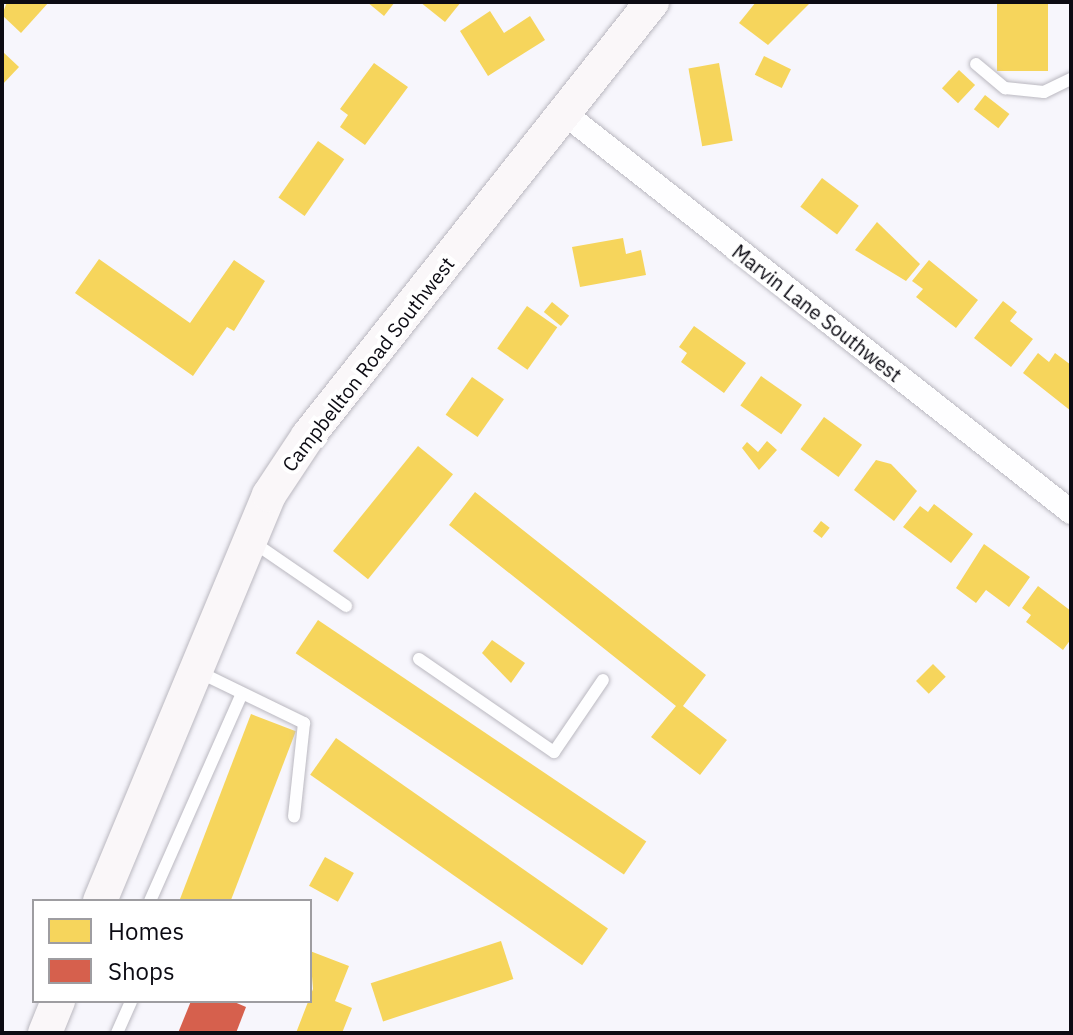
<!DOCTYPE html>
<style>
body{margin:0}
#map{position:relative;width:1073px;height:1035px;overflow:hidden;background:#f7f6fc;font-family:"IBM Plex Sans",sans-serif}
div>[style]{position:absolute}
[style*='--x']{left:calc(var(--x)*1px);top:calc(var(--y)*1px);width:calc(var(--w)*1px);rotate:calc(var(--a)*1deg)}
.homes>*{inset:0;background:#f6d55c;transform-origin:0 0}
.shops>*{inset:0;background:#d6604d}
.roads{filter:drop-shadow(0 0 2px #bab8c0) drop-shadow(0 0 2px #bab8c0)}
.lane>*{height:12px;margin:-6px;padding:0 6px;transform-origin:6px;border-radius:6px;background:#fefeff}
.street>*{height:24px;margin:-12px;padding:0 12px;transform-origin:12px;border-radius:12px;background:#fefeff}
.secondary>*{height:34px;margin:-17px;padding:0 17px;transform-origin:17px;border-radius:17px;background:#faf7f9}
span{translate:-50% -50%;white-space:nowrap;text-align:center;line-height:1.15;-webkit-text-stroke:8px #fff;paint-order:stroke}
.street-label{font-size:20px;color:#0c0b13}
.frame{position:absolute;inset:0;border:4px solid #0c0b13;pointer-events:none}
.legend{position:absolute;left:32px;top:899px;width:280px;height:104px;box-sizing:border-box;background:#fff;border:2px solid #9e9da1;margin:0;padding:10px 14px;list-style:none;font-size:24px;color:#0c0b13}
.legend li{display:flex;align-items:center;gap:16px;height:40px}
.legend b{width:40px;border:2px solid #9e9da1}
</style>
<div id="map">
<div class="homes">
<div style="clip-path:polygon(7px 2px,49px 2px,21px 33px,2px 15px)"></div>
<div style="clip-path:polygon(367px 2px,395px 2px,384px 16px)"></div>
<div style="clip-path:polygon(420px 2px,461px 2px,445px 22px)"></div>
<div style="clip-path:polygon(756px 2px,811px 2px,768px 45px,739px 23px)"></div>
<div style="left:997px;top:2px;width:51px;height:69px"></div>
<div style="clip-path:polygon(490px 11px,504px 33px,530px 16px,545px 40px,488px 76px,460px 31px)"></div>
<div style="clip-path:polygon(2px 51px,19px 67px,2px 85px)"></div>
<div style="left:764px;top:56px;width:30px;height:21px;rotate:26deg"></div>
<div style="clip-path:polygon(374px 63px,408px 87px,365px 145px,340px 127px,348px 115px,340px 109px)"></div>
<div style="left:719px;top:63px;width:79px;height:31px;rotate:80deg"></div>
<div style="left:959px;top:70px;width:22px;height:25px;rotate:43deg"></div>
<div style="left:985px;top:95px;width:31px;height:18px;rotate:38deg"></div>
<div style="left:318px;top:141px;width:32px;height:69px;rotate:35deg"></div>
<div style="left:822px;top:178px;width:46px;height:36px;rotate:37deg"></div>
<div style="clip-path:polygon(877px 222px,920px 264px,906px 281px,855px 250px)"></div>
<div style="clip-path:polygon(623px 238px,626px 254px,641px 250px,646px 275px,580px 287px,572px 247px)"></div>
<div style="clip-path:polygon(99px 259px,190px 323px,234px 260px,265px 281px,234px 331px,227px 327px,193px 376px,75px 293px)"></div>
<div style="clip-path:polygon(929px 260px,978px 300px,956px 328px,916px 297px,923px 289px,912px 281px)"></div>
<div style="clip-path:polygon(1003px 301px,1017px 312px,1010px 321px,1033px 339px,1011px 367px,974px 338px)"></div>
<div style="left:552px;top:302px;width:22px;height:13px;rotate:39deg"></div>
<div style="left:527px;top:306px;width:37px;height:52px;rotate:35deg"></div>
<div style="clip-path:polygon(694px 326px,746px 363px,724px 393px,681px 362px,687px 353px,679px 347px)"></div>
<div style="clip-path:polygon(1038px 353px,1049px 362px,1055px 353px,1071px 365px,1071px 411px,1023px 373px)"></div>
<div style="left:761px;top:376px;width:50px;height:36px;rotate:35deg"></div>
<div style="left:472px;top:377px;width:39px;height:46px;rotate:35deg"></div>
<div style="left:824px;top:417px;width:47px;height:40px;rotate:36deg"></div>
<div style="clip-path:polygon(767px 441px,777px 450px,759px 470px,742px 448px,747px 442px,758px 452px)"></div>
<div style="left:418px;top:446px;width:45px;height:135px;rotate:39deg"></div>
<div style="clip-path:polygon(876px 460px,891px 464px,917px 491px,894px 521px,854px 490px)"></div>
<div style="clip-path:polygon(475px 492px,706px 675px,683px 706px,727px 740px,700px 775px,651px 737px,676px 706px,449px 525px)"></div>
<div style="clip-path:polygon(934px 504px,973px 534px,951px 563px,903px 527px,920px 506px,928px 512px)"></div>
<div style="left:821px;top:521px;width:11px;height:13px;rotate:38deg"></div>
<div style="clip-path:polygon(984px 544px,1030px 577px,1009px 607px,986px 590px,976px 603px,956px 588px)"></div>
<div style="clip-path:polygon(1038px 586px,1071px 611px,1071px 639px,1063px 650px,1026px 622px,1031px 615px,1022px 608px)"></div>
<div style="left:318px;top:620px;width:396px;height:40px;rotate:34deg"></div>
<div style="clip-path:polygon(492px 640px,525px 663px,511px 683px,482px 653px)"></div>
<div style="left:933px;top:664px;width:18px;height:24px;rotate:45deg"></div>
<div style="left:251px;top:714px;width:48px;height:201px;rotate:21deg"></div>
<div style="left:336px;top:738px;width:332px;height:45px;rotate:35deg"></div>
<div style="left:325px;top:857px;width:33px;height:33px;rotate:29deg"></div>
<div style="left:501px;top:941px;width:40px;height:137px;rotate:72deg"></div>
<div style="clip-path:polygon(310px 951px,349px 966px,335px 1001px,352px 1008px,342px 1033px,296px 1033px,313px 989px)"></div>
</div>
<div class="shops">
<div style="clip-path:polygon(191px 1001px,232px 1001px,246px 1007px,236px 1033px,178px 1033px)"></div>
</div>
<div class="roads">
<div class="lane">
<div style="--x:976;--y:64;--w:38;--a:40"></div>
<div style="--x:1005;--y:88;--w:39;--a:6"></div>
<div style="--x:1044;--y:92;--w:30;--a:-26"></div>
<div style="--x:253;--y:542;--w:113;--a:34.5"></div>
<div style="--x:419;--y:659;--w:164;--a:34.6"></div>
<div style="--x:554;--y:752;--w:87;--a:-55.8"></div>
<div style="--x:199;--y:672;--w:117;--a:25.9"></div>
<div style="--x:304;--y:723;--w:94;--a:96.1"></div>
<div style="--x:150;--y:901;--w:227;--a:-66.1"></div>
<div style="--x:117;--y:1033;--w:35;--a:-66"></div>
</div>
<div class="street">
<div style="--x:564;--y:113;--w:645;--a:38.2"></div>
</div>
<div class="secondary">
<div style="--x:100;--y:901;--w:440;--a:-67.4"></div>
<div style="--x:269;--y:495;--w:71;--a:-56.5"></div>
<div style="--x:308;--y:436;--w:554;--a:-51.6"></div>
<div style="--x:45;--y:1033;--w:35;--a:-68"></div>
</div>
</div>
<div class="street-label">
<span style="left:817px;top:313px;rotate:38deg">Marvin Lane Southwest</span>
<span style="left:368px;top:364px;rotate:-52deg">Campbellton Road Southwest</span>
</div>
<div class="frame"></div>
<ul class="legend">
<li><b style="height:22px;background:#f6d55c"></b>Homes</li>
<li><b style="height:22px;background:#d6604d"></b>Shops</li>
</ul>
</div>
